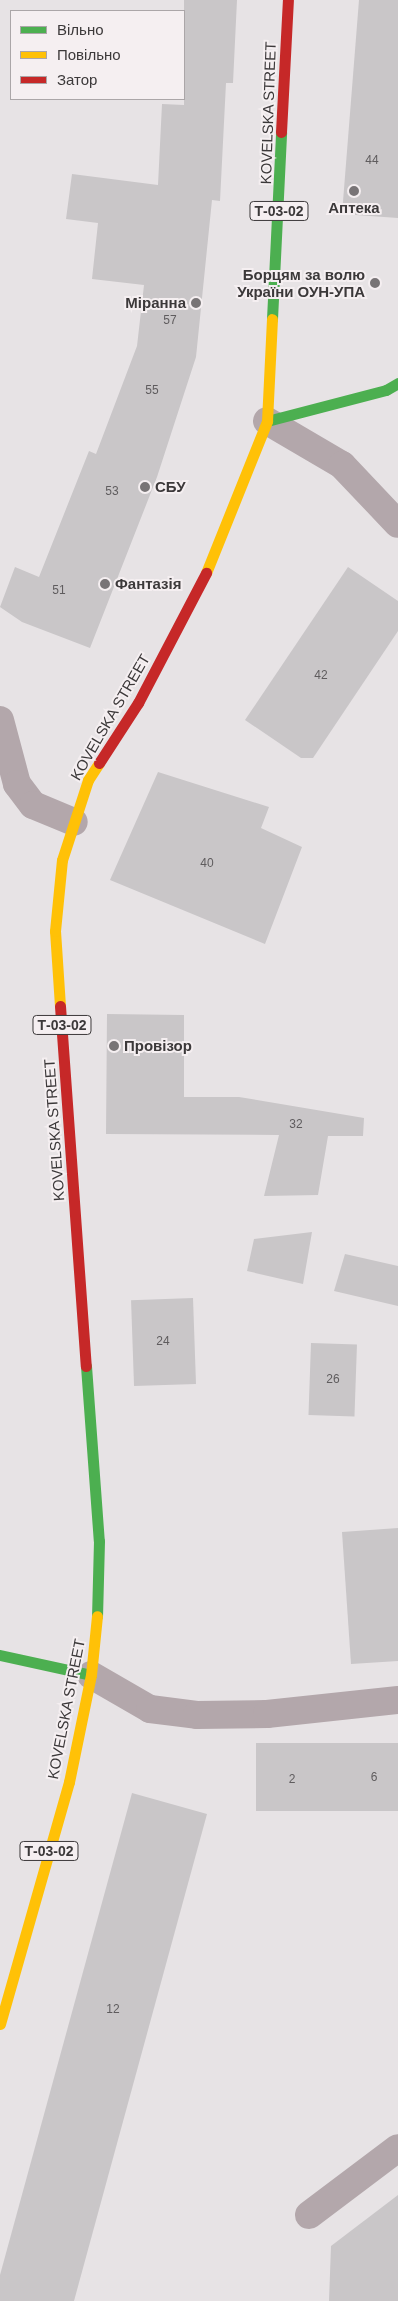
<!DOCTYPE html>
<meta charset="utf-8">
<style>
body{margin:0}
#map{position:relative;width:398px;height:2301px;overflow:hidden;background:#e7e3e5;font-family:Arial,sans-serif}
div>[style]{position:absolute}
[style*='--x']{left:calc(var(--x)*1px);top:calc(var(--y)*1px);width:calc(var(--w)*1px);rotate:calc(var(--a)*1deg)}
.building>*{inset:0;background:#c9c6c8;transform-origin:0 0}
.street>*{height:28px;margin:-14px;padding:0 14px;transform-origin:14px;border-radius:14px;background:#b3a7ab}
.fast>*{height:11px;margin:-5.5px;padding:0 5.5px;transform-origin:5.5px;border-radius:5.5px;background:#4caf50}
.slow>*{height:11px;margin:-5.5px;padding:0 5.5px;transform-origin:5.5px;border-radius:5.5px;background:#ffc107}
.jam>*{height:11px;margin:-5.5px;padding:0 5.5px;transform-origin:5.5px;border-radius:5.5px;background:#c62828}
.dots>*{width:14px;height:14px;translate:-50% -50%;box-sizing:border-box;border:2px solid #f5eff1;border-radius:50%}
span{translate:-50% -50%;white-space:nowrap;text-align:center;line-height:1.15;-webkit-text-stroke:4px #f5eff1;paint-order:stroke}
.number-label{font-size:12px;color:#5f5c5e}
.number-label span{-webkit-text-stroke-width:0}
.shield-label span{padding:1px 4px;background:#f5eff1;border:1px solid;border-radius:4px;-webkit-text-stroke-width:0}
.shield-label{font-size:14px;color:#3c393a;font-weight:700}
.street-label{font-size:15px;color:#3c393a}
.poi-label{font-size:15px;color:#3c393a;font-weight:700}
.right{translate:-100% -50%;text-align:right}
.left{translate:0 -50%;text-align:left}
.legend{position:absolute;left:10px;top:10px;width:175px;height:90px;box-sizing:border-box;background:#f5eff1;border:1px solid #aba6a8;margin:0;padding:6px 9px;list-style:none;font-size:15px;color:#3c393a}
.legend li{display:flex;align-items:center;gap:10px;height:25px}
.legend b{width:25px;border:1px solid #aba6a8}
</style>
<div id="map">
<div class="building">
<div style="clip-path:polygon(184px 0,237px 0,233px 83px,226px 83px,220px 201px,212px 200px,196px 357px,157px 477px,90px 648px,22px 622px,0 607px,15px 567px,39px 577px,89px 451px,96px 454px,137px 346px,144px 285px,92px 279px,98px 223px,66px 219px,72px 174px,158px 185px,162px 104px,184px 105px)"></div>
<div style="clip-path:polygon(359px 0,398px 0,398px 218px,342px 214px)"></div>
<div style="clip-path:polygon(348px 567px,398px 601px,398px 631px,313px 758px,301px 758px,245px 720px)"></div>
<div style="clip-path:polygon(158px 772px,269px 807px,261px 828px,302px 847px,265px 944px,110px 880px)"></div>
<div style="clip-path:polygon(107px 1014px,184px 1015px,184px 1097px,239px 1097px,364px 1118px,363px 1136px,328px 1136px,318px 1195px,264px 1196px,279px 1135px,106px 1134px)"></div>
<div style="clip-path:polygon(312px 1232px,303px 1284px,247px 1271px,254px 1239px)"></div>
<div style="clip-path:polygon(345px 1254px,398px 1266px,398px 1306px,334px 1291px)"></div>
<div style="left:193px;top:1298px;width:86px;height:62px;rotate:88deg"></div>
<div style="left:311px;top:1343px;width:46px;height:72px;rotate:2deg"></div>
<div style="clip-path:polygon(398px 1528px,398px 1661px,351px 1664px,342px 1532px)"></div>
<div style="left:398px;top:1743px;width:68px;height:142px;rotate:90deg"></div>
<div style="clip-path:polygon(132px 1793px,207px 1814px,74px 2301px,0 2301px,0 2275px)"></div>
<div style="clip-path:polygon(398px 2195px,398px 2301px,329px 2301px,331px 2246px)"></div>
</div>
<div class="street">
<div style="--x:267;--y:421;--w:87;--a:30.4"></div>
<div style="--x:342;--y:465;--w:81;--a:46.5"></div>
<div style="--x:0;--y:720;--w:66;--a:75.1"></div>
<div style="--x:17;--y:784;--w:26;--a:53"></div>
<div style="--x:33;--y:805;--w:44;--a:22.5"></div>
<div style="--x:91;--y:1675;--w:68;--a:30"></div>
<div style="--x:150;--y:1709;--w:47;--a:7.3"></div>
<div style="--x:197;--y:1715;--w:70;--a:-0.8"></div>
<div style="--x:267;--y:1714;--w:132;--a:-6.1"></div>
<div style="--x:309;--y:2215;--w:111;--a:-37"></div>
</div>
<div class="fast">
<div style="--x:272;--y:319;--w:187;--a:-87.2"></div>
<div style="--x:267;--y:421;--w:123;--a:-14.6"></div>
<div style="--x:386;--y:390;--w:14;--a:-30"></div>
<div style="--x:86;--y:1366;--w:175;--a:85.8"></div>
<div style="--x:99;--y:1541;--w:75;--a:91.5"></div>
<div style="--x:0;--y:1655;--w:93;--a:12.4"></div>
</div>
<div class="slow">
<div style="--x:206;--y:573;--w:164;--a:-68.1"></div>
<div style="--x:267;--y:421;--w:102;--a:-87.2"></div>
<div style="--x:60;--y:1006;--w:75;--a:-93.8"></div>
<div style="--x:55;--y:931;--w:71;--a:-84.4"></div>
<div style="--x:62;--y:860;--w:84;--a:-72"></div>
<div style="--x:88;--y:780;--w:20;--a:-57"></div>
<div style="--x:0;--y:2024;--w:252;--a:-74.1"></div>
<div style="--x:69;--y:1782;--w:109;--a:-78.4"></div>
<div style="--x:91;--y:1675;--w:59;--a:-84.2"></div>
</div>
<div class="jam">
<div style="--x:281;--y:132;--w:132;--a:-87"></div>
<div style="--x:99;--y:763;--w:72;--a:-57"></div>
<div style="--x:138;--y:703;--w:147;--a:-62.4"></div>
<div style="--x:60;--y:1006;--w:361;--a:85.9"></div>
</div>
<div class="dots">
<div style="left:354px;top:191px;background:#787476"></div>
<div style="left:375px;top:283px;background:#787476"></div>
<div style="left:196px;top:303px;background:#787476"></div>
<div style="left:145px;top:487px;background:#787476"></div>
<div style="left:105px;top:584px;background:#787476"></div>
<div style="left:114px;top:1046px;background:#787476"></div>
</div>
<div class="number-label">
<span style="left:372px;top:161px">44</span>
<span style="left:170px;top:321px">57</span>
<span style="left:152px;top:391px">55</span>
<span style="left:112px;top:492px">53</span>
<span style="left:59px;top:591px">51</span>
<span style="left:321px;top:676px">42</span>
<span style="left:207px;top:864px">40</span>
<span style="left:296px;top:1125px">32</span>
<span style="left:163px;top:1342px">24</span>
<span style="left:333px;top:1380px">26</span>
<span style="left:374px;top:1778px">6</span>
<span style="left:292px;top:1780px">2</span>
<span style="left:113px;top:2010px">12</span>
</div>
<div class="shield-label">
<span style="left:279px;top:211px">Т-03-02</span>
<span style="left:62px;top:1025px">Т-03-02</span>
<span style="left:49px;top:1851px">Т-03-02</span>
</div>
<div class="street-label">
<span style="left:268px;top:113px;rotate:-88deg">KOVELSKA STREET</span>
<span style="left:110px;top:717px;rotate:-60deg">KOVELSKA STREET</span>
<span style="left:54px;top:1130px;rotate:-94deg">KOVELSKA STREET</span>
<span style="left:66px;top:1709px;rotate:-79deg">KOVELSKA STREET</span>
</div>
<div class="poi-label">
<span style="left:354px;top:208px">Аптека</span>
<span class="right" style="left:365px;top:283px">Борцям за волю<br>України ОУН-УПА</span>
<span class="right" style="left:186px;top:303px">Міранна</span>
<span class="left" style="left:155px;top:487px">СБУ</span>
<span class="left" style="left:115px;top:584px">Фантазія</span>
<span class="left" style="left:124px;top:1046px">Провізор</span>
</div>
<ul class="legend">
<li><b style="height:6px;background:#4caf50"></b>Вільно</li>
<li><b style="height:6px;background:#ffc107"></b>Повільно</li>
<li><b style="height:6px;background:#c62828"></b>Затор</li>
</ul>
</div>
